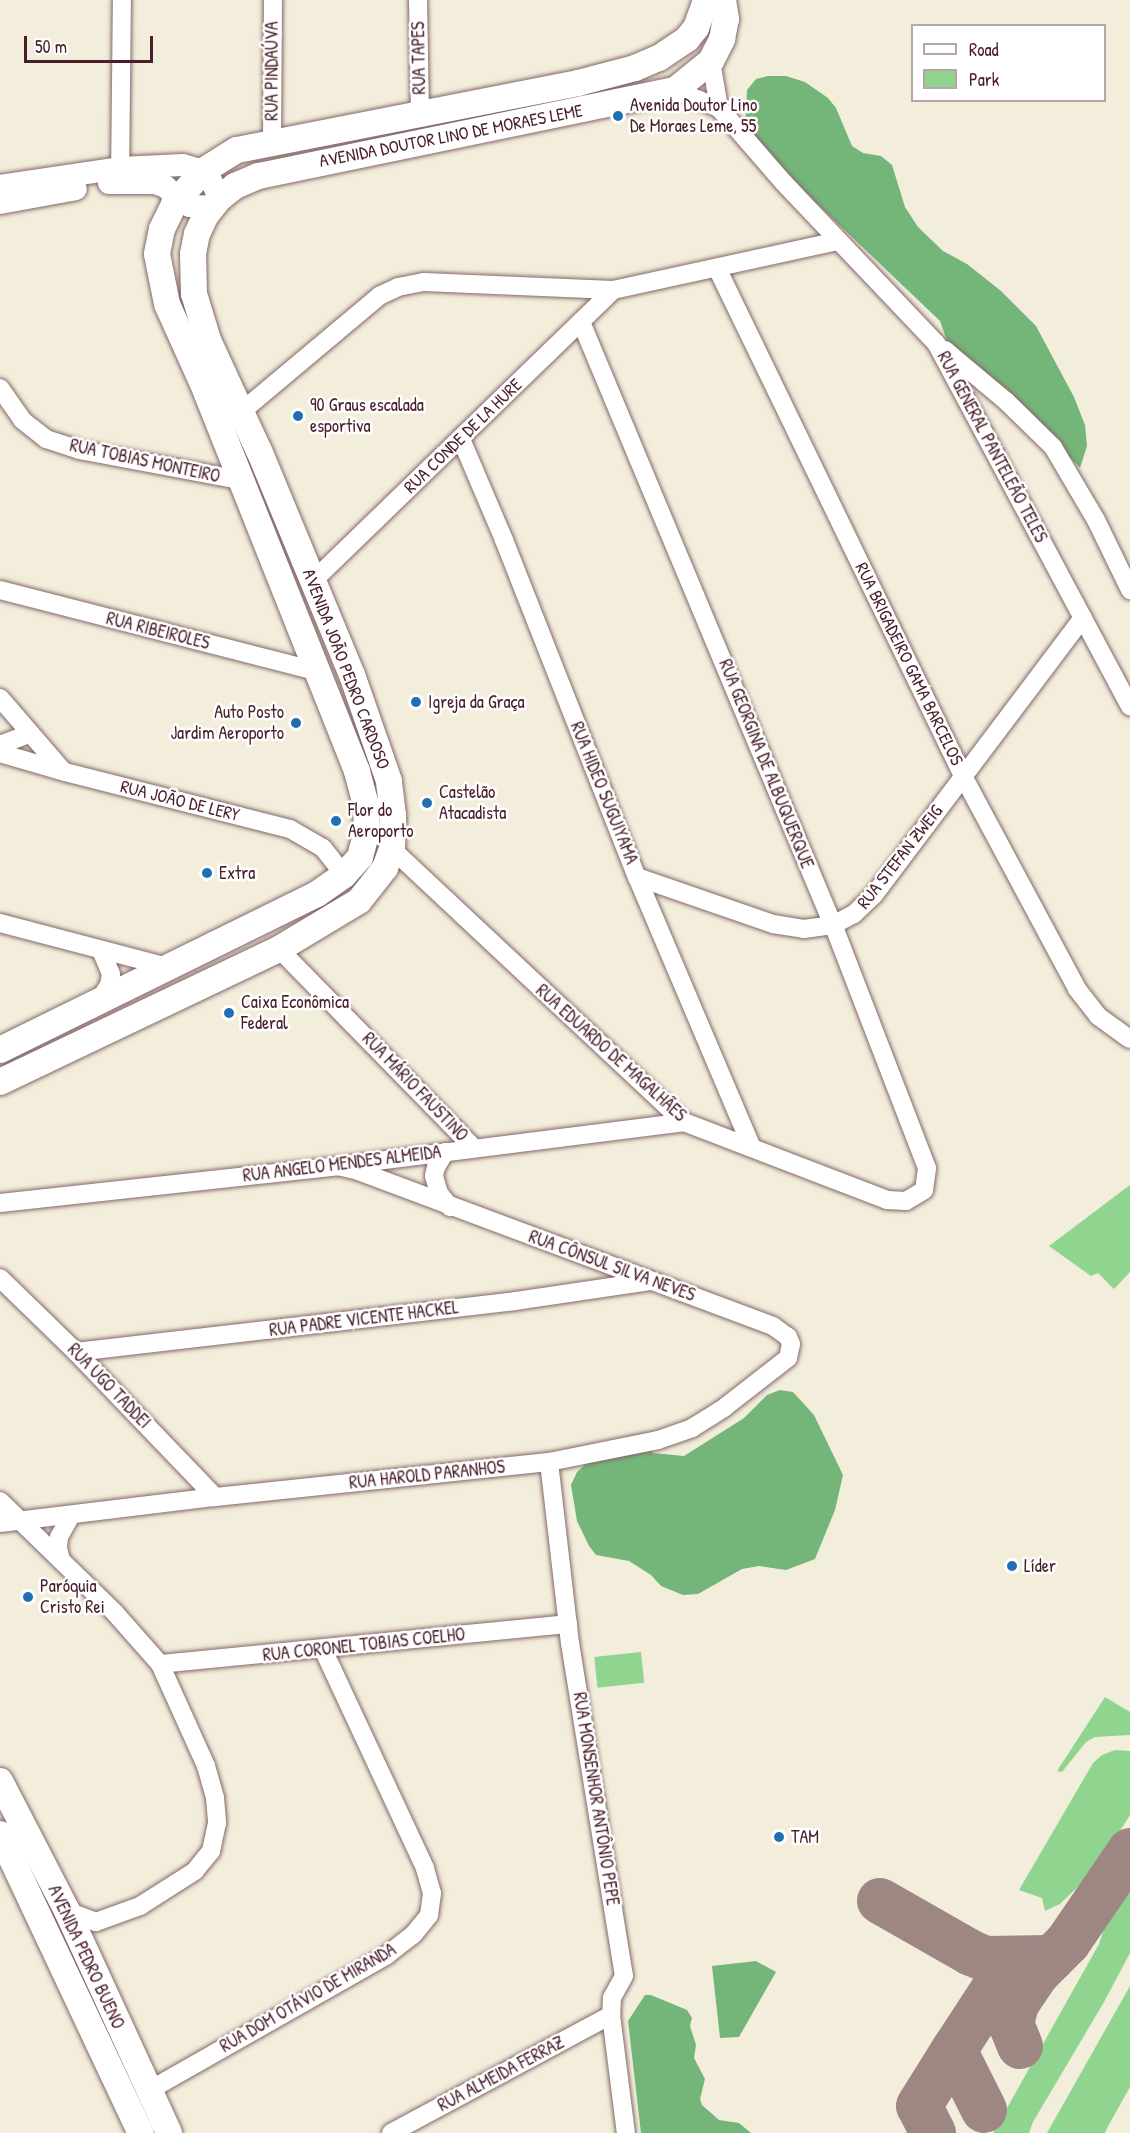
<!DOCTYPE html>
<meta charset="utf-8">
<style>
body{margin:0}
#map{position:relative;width:1130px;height:2133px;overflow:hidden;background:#f2eedb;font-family:"Patrick Hand",sans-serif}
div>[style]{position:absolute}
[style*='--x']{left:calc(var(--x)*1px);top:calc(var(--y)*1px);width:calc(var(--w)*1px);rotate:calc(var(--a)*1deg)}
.green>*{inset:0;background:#90d58f;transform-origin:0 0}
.forest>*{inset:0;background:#74b67a}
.taxiway>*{height:46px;margin:-23px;padding:0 23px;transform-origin:23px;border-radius:23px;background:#9e8683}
.roads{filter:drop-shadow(0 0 2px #856769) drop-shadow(0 0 2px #856769)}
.minor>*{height:18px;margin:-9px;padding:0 9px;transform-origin:9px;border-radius:9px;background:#fff}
.tertiary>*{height:22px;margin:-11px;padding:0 11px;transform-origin:11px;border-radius:11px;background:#fff}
.secondary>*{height:26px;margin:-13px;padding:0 13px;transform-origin:13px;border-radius:13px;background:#fff}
.dots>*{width:16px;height:16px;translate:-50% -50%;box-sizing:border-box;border:3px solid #fff;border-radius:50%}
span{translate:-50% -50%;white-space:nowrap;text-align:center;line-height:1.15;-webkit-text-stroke:5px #fff;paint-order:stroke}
.street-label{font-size:18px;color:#4a1f2b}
.poi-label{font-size:18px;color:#4a1f2b}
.left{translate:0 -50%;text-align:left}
.right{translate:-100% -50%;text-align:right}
.legend{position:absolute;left:911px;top:24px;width:195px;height:78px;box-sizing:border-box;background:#fff;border:2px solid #b7a5aa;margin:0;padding:8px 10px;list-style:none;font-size:18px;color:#4a1f2b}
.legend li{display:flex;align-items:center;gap:12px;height:30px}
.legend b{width:30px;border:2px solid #b7a5aa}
.scale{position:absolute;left:24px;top:36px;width:129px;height:27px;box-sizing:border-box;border:3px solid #4a1f2b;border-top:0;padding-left:8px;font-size:18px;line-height:21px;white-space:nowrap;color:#4a1f2b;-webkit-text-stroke:4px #fff;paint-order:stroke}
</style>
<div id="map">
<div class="green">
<div style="clip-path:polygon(1130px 1185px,1130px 1272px,1114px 1289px,1098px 1273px,1091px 1276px,1049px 1246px)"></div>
<div style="left:641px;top:1652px;width:31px;height:47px;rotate:84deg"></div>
<div style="clip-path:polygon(1105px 1697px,1130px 1712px,1130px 1735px,1095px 1737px,1086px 1742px,1062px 1772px,1057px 1771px)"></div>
<div style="clip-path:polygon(1115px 1750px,1130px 1751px,1130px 1815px,1095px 1870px,1060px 1904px,1045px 1911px,1042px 1898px,1019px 1890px,1093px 1763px,1102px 1755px)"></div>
<div style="clip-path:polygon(1130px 1870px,1130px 1953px,1104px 2002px,1033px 2122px,1029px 2133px,993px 2133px,1099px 1944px,1117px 1888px)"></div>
<div style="clip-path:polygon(1130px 1986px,1130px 2087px,1107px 2128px,1105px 2133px,1047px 2133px)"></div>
</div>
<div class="forest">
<div style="clip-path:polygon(768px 76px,786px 76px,805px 82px,828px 98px,836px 108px,852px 146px,863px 153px,881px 156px,892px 165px,905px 207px,918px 227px,943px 251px,967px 264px,1001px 291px,1036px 326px,1074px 397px,1085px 425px,1087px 446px,1080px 468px,1037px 421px,947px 341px,940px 321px,813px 200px,745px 127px,747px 90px,756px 79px)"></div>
<div style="clip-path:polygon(780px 1390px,793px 1392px,814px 1415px,843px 1475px,835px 1510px,815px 1559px,786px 1570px,759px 1566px,742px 1569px,698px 1594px,683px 1595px,661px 1586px,651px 1575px,629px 1561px,596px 1555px,589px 1546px,577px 1521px,571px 1485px,577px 1472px,589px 1461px,640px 1434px,646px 1438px,653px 1453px,684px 1456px,744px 1418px,767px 1395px)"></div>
<div style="clip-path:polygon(756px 1961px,776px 1972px,739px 2037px,720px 2038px,712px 1966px)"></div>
<div style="clip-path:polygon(645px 1995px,651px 1995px,687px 2010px,692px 2018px,690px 2026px,696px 2045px,694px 2058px,705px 2079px,700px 2099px,702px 2105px,719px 2120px,739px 2123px,751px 2133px,641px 2133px,628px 2021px)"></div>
</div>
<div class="taxiway">
<div style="--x:880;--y:1901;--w:105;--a:29.7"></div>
<div style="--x:971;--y:1953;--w:16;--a:22"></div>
<div style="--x:986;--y:1959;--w:66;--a:-0.9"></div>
<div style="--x:1052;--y:1958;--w:58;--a:156.5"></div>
<div style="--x:999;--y:1981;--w:82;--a:123.1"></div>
<div style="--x:954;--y:2050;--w:67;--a:63.4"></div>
<div style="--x:1020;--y:2046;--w:24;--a:-112"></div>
<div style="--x:1011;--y:2024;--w:21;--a:-76"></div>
<div style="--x:1016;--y:2004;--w:36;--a:-56"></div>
<div style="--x:1036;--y:1974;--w:45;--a:-45"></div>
<div style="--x:1068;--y:1942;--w:110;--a:-55.7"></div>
<div style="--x:933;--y:2133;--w:30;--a:-117"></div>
<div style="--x:919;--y:2106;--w:66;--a:-58"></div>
</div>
<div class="roads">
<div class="minor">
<div style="--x:418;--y:0;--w:115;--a:89"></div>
<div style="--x:711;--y:61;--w:48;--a:80.3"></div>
<div style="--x:675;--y:90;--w:48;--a:22.2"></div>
<div style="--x:719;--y:108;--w:99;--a:49.1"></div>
<div style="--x:784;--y:183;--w:221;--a:46.5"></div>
<div style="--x:936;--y:343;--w:412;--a:61.9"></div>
<div style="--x:272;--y:142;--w:142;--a:-89.6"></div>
<div style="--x:120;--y:181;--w:181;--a:-89.4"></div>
<div style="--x:717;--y:268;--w:564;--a:64.16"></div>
<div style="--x:963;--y:776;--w:242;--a:61.8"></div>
<div style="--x:1077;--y:989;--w:34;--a:52"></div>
<div style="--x:1098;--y:1016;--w:39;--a:36"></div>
<div style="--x:945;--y:350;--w:80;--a:39.9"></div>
<div style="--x:1006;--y:401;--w:66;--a:44.4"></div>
<div style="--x:1053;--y:447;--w:85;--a:59.5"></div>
<div style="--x:1096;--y:520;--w:78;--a:64.1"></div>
<div style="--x:0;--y:388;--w:39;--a:55"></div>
<div style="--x:22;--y:420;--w:31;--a:38"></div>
<div style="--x:46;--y:439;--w:36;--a:18"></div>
<div style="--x:80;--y:450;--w:164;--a:10.6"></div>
<div style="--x:241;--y:412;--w:180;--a:-40"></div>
<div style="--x:379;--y:296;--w:21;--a:-25"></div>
<div style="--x:398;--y:287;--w:26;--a:-11"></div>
<div style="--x:424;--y:282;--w:189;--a:2.4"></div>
<div style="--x:613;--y:290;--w:229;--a:-12.3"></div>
<div style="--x:461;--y:439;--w:110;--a:66.9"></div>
<div style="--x:504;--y:540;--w:362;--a:68.5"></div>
<div style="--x:637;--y:877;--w:292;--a:67"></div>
<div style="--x:313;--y:581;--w:418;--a:-44.1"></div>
<div style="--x:0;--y:590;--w:326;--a:14.4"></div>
<div style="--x:0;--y:698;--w:96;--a:49.2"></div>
<div style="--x:0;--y:745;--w:31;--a:-21"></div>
<div style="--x:0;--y:753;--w:68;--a:16.3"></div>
<div style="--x:65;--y:772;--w:232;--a:14.2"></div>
<div style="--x:290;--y:829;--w:38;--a:30"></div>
<div style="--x:323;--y:848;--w:34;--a:52"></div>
<div style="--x:392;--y:849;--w:400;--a:43.1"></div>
<div style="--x:684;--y:1122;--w:217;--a:21"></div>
<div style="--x:887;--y:1200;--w:19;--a:3"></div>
<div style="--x:906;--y:1201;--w:21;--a:-31"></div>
<div style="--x:924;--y:1190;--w:22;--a:-82"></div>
<div style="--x:927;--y:1168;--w:261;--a:-111.1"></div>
<div style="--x:833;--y:925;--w:654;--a:-112.68"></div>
<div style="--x:637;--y:877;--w:144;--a:19.1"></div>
<div style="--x:773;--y:924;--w:31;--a:9"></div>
<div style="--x:804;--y:929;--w:29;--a:-8"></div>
<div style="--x:833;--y:925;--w:24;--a:-28"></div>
<div style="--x:854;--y:914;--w:28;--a:-44"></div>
<div style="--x:874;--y:895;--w:347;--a:-53"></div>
<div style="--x:0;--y:923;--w:174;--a:14.7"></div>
<div style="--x:279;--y:949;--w:279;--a:45.6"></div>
<div style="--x:98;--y:1002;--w:20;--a:-57"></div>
<div style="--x:109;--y:985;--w:11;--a:-80"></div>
<div style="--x:111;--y:974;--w:26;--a:-113"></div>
<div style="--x:445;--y:1152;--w:17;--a:121"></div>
<div style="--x:436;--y:1167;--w:9;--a:103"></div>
<div style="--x:434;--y:1176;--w:18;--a:74"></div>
<div style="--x:439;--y:1193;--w:18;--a:52"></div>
<div style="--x:0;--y:1203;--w:340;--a:-6.2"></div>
<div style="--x:338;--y:1166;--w:349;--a:-7.2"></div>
<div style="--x:0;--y:1278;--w:106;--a:44.2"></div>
<div style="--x:76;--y:1352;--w:201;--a:46.2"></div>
<div style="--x:76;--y:1352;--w:442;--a:-6.6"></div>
<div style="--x:515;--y:1301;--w:136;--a:-8.4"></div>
<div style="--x:549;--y:1462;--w:182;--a:83.4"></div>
<div style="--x:570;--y:1643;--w:337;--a:80.8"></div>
<div style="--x:624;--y:1976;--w:25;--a:119"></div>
<div style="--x:612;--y:1998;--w:17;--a:93"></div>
<div style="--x:611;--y:2015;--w:119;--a:82.8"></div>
<div style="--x:0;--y:1501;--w:161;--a:44.2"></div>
<div style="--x:115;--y:1613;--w:68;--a:48.6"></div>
<div style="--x:160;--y:1664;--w:112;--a:65.7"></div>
<div style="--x:206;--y:1766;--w:33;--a:74"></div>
<div style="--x:215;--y:1798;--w:25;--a:85"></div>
<div style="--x:217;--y:1823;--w:29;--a:102"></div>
<div style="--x:211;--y:1851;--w:26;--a:129"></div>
<div style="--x:195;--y:1871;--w:65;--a:147.5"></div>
<div style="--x:140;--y:1906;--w:47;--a:160"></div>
<div style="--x:96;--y:1922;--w:31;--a:-159"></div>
<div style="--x:0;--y:1523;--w:217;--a:-6.9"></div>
<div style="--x:215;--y:1497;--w:336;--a:-6"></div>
<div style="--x:549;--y:1462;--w:111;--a:-11.4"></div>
<div style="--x:658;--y:1440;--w:36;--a:-19"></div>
<div style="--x:692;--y:1428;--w:39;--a:-32"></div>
<div style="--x:725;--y:1407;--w:80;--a:-37.9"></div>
<div style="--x:788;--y:1358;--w:14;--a:-78"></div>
<div style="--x:791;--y:1344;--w:8;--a:-113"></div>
<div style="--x:788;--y:1337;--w:19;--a:-144"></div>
<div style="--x:773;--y:1326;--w:442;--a:-159.5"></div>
<div style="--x:359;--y:1171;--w:22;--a:-167"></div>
<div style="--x:61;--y:1560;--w:12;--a:-104"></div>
<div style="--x:58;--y:1548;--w:11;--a:-85"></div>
<div style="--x:59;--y:1537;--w:23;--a:-61"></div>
<div style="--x:160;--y:1664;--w:410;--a:-5.6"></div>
<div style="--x:148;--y:2091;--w:275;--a:-29.6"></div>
<div style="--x:387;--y:1955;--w:33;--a:-38"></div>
<div style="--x:413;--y:1935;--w:26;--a:-51"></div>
<div style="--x:429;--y:1915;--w:22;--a:-82"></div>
<div style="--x:432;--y:1893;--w:26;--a:-106"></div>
<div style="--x:425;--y:1868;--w:242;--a:-115"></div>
<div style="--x:391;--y:2133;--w:250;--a:-28.2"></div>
</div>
<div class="tertiary">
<div style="--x:109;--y:183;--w:46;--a:0"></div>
<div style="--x:155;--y:183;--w:12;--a:20"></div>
<div style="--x:166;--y:187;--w:18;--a:47"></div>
<div style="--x:178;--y:200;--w:13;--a:27"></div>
<div style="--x:190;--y:206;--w:23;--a:2"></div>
<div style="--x:0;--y:186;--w:121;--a:-8.5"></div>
<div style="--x:120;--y:168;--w:63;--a:-2.7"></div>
<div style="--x:183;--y:165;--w:21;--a:17"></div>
<div style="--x:203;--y:171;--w:13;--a:51"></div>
<div style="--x:211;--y:181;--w:19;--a:62"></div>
<div style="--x:0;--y:203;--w:77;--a:-10.4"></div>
</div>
<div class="secondary">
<div style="--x:0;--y:1050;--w:353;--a:-26.2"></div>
<div style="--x:317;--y:894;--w:33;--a:-35"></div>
<div style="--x:344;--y:875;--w:24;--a:-48"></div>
<div style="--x:360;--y:857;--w:27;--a:-75"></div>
<div style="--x:367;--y:831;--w:26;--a:-92"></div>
<div style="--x:366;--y:805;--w:35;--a:-105"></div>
<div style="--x:357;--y:771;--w:419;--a:-111.7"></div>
<div style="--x:202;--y:382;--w:85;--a:-114.2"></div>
<div style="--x:167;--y:304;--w:51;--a:-101.3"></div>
<div style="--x:157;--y:254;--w:25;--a:-79"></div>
<div style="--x:162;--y:229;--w:28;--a:-64"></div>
<div style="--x:174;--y:204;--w:44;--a:-48.7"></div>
<div style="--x:203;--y:171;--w:40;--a:-32"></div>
<div style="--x:237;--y:150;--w:348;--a:-11.1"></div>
<div style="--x:578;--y:83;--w:59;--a:-14.7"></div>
<div style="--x:635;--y:68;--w:26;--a:-23"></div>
<div style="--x:659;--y:58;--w:34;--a:-34"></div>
<div style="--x:687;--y:39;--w:14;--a:-51"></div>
<div style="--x:696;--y:28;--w:30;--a:-70"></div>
<div style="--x:0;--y:1082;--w:309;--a:-25.5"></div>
<div style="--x:279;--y:949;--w:93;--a:-31"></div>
<div style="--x:359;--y:901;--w:42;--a:-51.8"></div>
<div style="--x:385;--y:868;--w:20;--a:-70"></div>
<div style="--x:392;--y:849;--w:34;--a:-88"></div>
<div style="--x:393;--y:815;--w:34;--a:-97"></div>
<div style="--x:389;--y:781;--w:112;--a:-109.2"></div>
<div style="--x:352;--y:675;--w:243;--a:-112.5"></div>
<div style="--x:259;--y:451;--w:122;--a:-114.7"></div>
<div style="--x:208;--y:340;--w:48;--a:-106.9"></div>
<div style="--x:194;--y:294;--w:40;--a:-91.4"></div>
<div style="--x:193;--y:254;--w:20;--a:-79"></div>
<div style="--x:197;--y:234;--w:21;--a:-65"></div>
<div style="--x:206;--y:215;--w:22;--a:-51"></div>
<div style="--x:220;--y:198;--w:19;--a:-39"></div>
<div style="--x:235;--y:186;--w:26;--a:-23"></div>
<div style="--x:259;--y:176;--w:425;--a:-11.7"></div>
<div style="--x:675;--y:90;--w:46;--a:-38.9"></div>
<div style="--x:711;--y:61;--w:25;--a:-63"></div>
<div style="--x:722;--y:39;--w:20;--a:-79"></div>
<div style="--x:726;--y:19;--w:19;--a:-99"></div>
<div style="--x:0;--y:1781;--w:146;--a:62.7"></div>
<div style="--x:67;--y:1911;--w:244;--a:65.3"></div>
<div style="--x:0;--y:1834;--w:331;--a:64.8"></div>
</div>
</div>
<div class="dots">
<div style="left:618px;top:116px;background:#1f6fb2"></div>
<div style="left:298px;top:416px;background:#1f6fb2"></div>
<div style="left:416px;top:702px;background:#1f6fb2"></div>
<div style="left:296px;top:723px;background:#1f6fb2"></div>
<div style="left:427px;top:803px;background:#1f6fb2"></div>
<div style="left:336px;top:821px;background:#1f6fb2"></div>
<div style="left:207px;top:873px;background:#1f6fb2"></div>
<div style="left:229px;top:1013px;background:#1f6fb2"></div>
<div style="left:1012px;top:1566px;background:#1f6fb2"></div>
<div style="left:28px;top:1597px;background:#1f6fb2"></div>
<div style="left:779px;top:1837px;background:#1f6fb2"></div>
</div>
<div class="street-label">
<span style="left:419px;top:58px;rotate:-91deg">RUA TAPES</span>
<span style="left:272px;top:71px;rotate:-90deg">RUA PINDAÚVA</span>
<span style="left:451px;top:136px;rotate:-11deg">AVENIDA DOUTOR LINO DE MORAES LEME</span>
<span style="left:463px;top:436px;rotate:-44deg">RUA CONDE DE LA HURE</span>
<span style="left:992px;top:447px;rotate:62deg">RUA GENERAL PANTELEÃO TELES</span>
<span style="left:145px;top:461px;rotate:12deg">RUA TOBIAS MONTEIRO</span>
<span style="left:158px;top:631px;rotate:14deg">RUA RIBEIROLES</span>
<span style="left:909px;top:664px;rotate:64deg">RUA BRIGADEIRO GAMA BARCELOS</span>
<span style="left:346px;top:669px;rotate:69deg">AVENIDA JOÃO PEDRO CARDOSO</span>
<span style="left:766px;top:764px;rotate:68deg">RUA GEORGINA DE ALBUQUERQUE</span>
<span style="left:604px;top:793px;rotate:68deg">RUA HIDEO SUGUIYAMA</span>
<span style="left:180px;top:801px;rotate:14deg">RUA JOÃO DE LERY</span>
<span style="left:900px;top:857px;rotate:-52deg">RUA STEFAN ZWEIG</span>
<span style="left:611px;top:1053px;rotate:42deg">RUA EDUARDO DE MAGALHÃES</span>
<span style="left:415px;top:1087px;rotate:46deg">RUA MÁRIO FAUSTINO</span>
<span style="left:342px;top:1164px;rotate:-7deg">RUA ANGELO MENDES ALMEIDA</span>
<span style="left:612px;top:1266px;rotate:20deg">RUA CÔNSUL SILVA NEVES</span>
<span style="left:364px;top:1319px;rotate:-7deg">RUA PADRE VICENTE HACKEL</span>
<span style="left:109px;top:1386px;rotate:46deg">RUA UGO TADDEI</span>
<span style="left:427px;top:1475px;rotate:-6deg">RUA HAROLD PARANHOS</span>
<span style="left:364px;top:1645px;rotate:-6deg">RUA CORONEL TOBIAS COELHO</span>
<span style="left:596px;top:1799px;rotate:81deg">RUA MONSENHOR ANTÔNIO PEPE</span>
<span style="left:86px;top:1957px;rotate:65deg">AVENIDA PEDRO BUENO</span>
<span style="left:308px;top:1998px;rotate:-30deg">RUA DOM OTÁVIO DE MIRANDA</span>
<span style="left:501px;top:2074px;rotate:-28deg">RUA ALMEIDA FERRAZ</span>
</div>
<div class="poi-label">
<span class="left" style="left:630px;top:116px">Avenida Doutor Lino<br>De Moraes Leme, 55</span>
<span class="left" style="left:310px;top:416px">90 Graus escalada<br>esportiva</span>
<span class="left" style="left:428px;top:702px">Igreja da Graça</span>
<span class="right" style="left:284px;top:723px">Auto Posto<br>Jardim Aeroporto</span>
<span class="left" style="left:439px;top:803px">Castelão<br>Atacadista</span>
<span class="left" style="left:348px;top:821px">Flor do<br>Aeroporto</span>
<span class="left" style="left:219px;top:873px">Extra</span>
<span class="left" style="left:241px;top:1013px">Caixa Econômica<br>Federal</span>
<span class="left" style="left:1024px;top:1566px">Líder</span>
<span class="left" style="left:40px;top:1597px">Paróquia<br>Cristo Rei</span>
<span class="left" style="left:791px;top:1837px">TAM</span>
</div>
<ul class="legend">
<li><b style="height:8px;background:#fff"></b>Road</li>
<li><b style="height:16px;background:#90d58f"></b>Park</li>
</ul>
<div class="scale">50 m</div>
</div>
